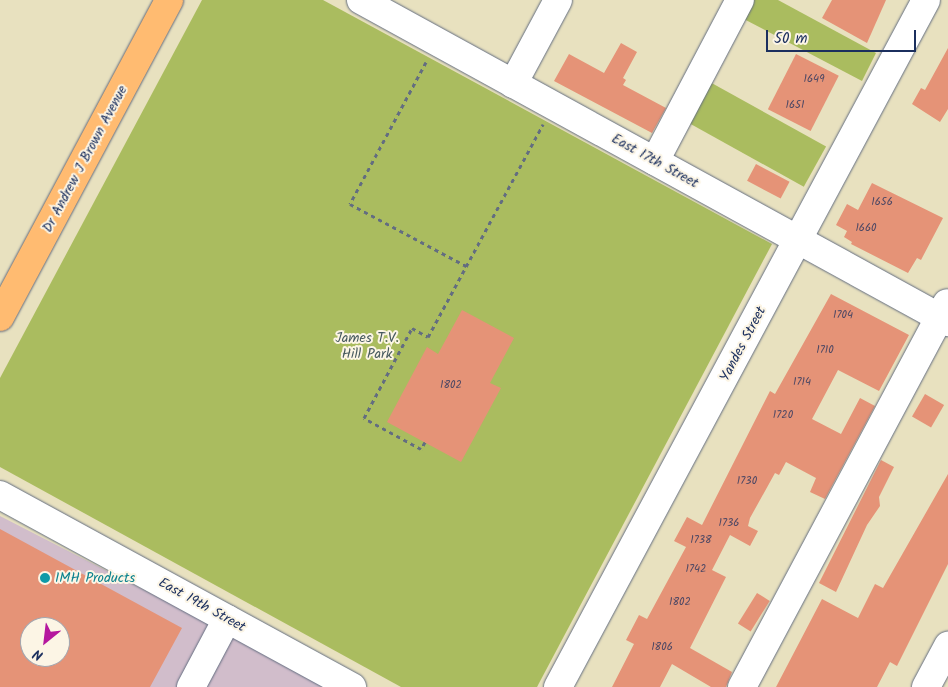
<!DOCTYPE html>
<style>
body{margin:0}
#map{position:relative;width:948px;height:687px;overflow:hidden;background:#e8e1bf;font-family:Kalam,sans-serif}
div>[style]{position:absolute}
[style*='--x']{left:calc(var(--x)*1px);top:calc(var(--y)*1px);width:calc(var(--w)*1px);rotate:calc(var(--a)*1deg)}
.industrial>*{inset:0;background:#d1bdcb}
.green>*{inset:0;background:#aabc5f;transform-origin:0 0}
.building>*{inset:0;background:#e59377;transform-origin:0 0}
.path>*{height:3px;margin-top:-1.5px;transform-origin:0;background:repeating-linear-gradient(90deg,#636d80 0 4px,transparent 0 8px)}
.roads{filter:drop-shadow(0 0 1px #636d80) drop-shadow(0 0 1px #636d80)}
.minor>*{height:28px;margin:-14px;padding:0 14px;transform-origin:14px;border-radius:14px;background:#fff}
.major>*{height:28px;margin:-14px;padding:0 14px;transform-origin:14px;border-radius:14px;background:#ffbb71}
.dots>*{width:14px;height:14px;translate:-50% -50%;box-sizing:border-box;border:2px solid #fcf5e5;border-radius:50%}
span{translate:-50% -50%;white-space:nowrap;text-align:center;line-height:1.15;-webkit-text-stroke:4px #fcf5e5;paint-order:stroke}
.number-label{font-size:11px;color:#4e4864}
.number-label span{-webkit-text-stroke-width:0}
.street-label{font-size:14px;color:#1b2f5e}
.park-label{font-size:14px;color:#46595e}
.culture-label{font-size:14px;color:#0d838f}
.left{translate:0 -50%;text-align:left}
.north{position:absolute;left:20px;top:617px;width:50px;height:50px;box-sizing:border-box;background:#fcf5e5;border:1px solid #a2a6af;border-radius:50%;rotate:209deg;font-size:14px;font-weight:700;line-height:20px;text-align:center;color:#1b2f5e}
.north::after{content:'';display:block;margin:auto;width:18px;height:22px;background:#b5179e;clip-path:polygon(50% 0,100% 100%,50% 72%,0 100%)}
.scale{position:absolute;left:766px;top:30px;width:150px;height:22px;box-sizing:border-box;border:2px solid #1b2f5e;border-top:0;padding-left:6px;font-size:15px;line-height:18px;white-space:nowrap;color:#1b2f5e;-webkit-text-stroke:4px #fcf5e5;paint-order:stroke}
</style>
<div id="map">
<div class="industrial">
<div style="clip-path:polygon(evenodd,0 516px,333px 687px,0 687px,0 516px,30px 627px,60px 627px,60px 657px,30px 657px,30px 627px)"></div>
</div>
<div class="green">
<div style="clip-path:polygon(202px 0,323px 0,772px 244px,537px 687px,401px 687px,0 467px,0 378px)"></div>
<div style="clip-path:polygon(748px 0,778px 0,876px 53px,862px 81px,740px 17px)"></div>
<div style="left:708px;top:81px;width:135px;height:46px;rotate:29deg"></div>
</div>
<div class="building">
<div style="clip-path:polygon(832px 0,886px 0,867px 43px,822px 18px)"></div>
<div style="clip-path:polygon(621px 43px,637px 52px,623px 78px,626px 80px,623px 85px,666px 108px,652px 133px,554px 81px,569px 54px,604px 73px)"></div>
<div style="clip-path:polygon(948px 48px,948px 109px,940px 122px,912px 104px,921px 88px,925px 90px)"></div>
<div style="left:796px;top:54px;width:48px;height:62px;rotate:27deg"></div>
<div style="left:756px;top:164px;width:38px;height:19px;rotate:28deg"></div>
<div style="clip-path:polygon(872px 183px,943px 218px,921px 260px,917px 258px,908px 273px,851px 244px,852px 242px,844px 237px,847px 231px,836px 225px,847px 204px,858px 210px)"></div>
<div style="clip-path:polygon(831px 294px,909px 335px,879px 391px,838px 370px,812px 419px,841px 434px,860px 398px,875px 406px,825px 499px,810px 492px,816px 478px,786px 462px,779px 475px,775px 473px,750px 518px,748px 526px,758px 531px,750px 546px,730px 535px,712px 570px,726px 577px,690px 648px,732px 672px,726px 687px,711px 687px,672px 664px,660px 687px,612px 687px,634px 644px,626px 640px,639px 615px,647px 619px,686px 547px,674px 541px,687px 517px,702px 525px,770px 391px,775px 394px)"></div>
<div style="clip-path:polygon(462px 310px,514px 338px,490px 383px,501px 388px,461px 462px,387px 422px,427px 347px,438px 354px)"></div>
<div style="left:925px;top:394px;width:22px;height:26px;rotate:30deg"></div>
<div style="clip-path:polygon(881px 460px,894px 467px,879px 497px,880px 506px,867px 525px,836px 592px,819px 583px)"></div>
<div style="clip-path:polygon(948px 474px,948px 564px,897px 666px,890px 662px,877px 687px,776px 687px,822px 599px,858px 618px,875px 584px,883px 588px)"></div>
<div style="clip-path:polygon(evenodd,0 529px,182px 628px,150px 687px,0 687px,0 529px,30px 627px,60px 627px,60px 657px,30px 657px,30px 627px)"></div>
<div style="left:757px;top:593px;width:15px;height:36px;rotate:32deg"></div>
</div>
<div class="path">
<div style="--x:426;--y:62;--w:161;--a:118.2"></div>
<div style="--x:350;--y:204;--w:132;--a:28.1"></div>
<div style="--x:425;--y:442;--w:8;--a:120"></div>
<div style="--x:421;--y:449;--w:65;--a:-151.5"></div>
<div style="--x:364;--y:418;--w:102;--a:-61.9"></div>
<div style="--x:412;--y:328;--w:18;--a:29"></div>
<div style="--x:428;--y:337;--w:242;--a:-61.6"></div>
</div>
<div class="roads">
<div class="minor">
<div style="--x:361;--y:0;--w:670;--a:28.75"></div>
<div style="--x:513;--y:84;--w:95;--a:-61.8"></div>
<div style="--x:655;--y:161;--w:182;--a:-62.2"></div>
<div style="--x:0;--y:495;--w:401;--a:28.6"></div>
<div style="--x:191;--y:687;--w:77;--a:-62.1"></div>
<div style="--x:558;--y:687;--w:779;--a:-61.82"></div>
<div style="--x:742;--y:687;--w:435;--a:-61.9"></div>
<div style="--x:926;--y:687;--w:47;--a:-61.8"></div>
</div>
<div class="major">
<div style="--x:0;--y:317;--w:359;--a:-61.9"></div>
</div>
</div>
<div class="dots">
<div style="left:45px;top:578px;background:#0f9aa8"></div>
</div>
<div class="number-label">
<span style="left:814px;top:79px">1649</span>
<span style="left:795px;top:105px">1651</span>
<span style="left:882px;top:202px">1656</span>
<span style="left:866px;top:228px">1660</span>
<span style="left:843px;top:315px">1704</span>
<span style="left:825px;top:350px">1710</span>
<span style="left:802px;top:382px">1714</span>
<span style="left:451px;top:385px">1802</span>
<span style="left:783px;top:415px">1720</span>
<span style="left:747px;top:481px">1730</span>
<span style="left:729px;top:523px">1736</span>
<span style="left:701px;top:540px">1738</span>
<span style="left:696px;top:569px">1742</span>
<span style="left:680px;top:602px">1802</span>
<span style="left:662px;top:647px">1806</span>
</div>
<div class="street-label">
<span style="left:85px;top:159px;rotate:-62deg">Dr Andrew J Brown Avenue</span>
<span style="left:655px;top:161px;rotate:29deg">East 17th Street</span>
<span style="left:743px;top:344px;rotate:-62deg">Yandes Street</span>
<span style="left:202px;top:605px;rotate:29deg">East 19th Street</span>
</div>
<div class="park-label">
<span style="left:367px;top:346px">James T.V.<br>Hill Park</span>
</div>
<div class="culture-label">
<span class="left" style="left:55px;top:578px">IMH Products</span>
</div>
<div class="north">N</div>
<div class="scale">50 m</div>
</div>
